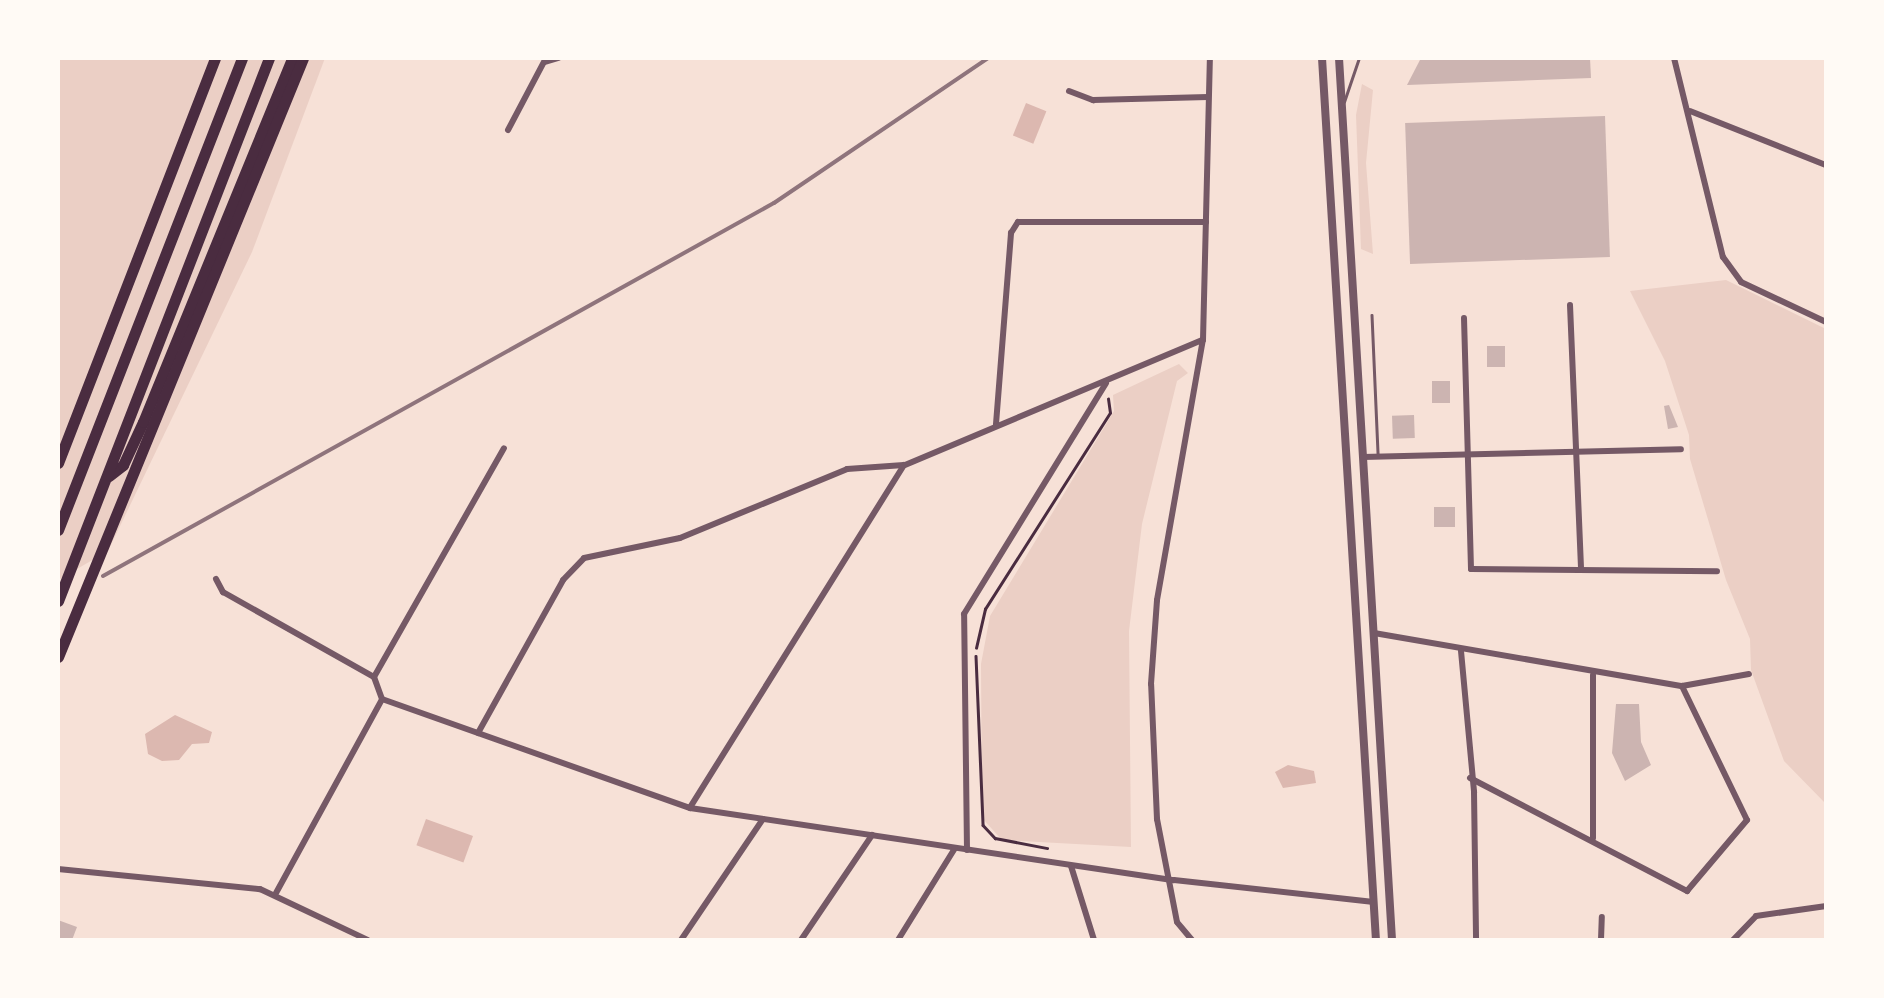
<!DOCTYPE html>
<style>
body{margin:0}
#map{position:relative;width:1884px;height:998px;overflow:hidden;background:#f7e1d7;font-family:Overpass,sans-serif}
div>[style]{position:absolute}
[style*='--x']{left:calc(var(--x)*1px);top:calc(var(--y)*1px);width:calc(var(--w)*1px);rotate:calc(var(--a)*1deg)}
.green>*{inset:0;background:#ebcfc5}
.water>*{inset:0;background:#dcb8b0;transform-origin:0 0}
.building>*{inset:0;background:#ccb4b1;transform-origin:0 0}
.path>*{height:2.5px;margin:-1.25px;padding:0 1.25px;transform-origin:1.25px;border-radius:1.25px;background:#4a2c40}
.service>*{height:2.5px;margin:-1.25px;padding:0 1.25px;transform-origin:1.25px;border-radius:1.25px;background:#755966}
.minor>*{height:6px;margin:-3px;padding:0 3px;transform-origin:3px;border-radius:3px;background:#755966}
.tertiary>*{height:8px;margin:-4px;padding:0 4px;transform-origin:4px;border-radius:4px;background:#755966}
.motorway>*{height:11px;margin:-5.5px;padding:0 5.5px;transform-origin:5.5px;border-radius:5.5px;background:#4a2c40}
.rail>*{height:4px;margin:-2px;padding:0 2px;transform-origin:2px;border-radius:2px;background:#8f747c}
span{translate:-50% -50%;white-space:nowrap;text-align:center;line-height:1.15;-webkit-text-stroke:10px #fffaf5;paint-order:stroke}
.frame{position:absolute;inset:0;border:60px solid #fffaf5;pointer-events:none}
</style>
<div id="map">
<div class="green">
<div style="clip-path:polygon(58px 58px,325px 58px,252px 252px,108px 551px,58px 580px)"></div>
<div style="clip-path:polygon(1362px 84px,1373px 90px,1366px 163px,1373px 254px,1361px 249px,1356px 115px)"></div>
<div style="clip-path:polygon(1726px 280px,1826px 329px,1826px 804px,1784px 761px,1751px 670px,1750px 639px,1726px 580px,1690px 459px,1689px 435px,1665px 361px,1630px 291px)"></div>
<div style="clip-path:polygon(1179px 364px,1188px 373px,1177px 381px,1142px 524px,1129px 631px,1131px 847px,1002px 840px,982px 818px,981px 664px,990px 616px,1114px 411px,1113px 395px)"></div>
</div>
<div class="water">
<div style="left:1026px;top:103px;width:22px;height:35px;rotate:22deg"></div>
<div style="clip-path:polygon(175px 715px,212px 732px,209px 743px,192px 744px,179px 760px,162px 761px,148px 754px,145px 734px)"></div>
<div style="clip-path:polygon(1288px 765px,1314px 771px,1316px 783px,1283px 788px,1275px 772px)"></div>
<div style="left:426px;top:819px;width:50px;height:28px;rotate:20deg"></div>
</div>
<div class="building">
<div style="clip-path:polygon(1421px 58px,1590px 58px,1591px 78px,1407px 85px)"></div>
<div style="left:1605px;top:116px;width:141px;height:200px;rotate:88deg"></div>
<div style="left:1487px;top:346px;width:18px;height:21px"></div>
<div style="left:1432px;top:381px;width:18px;height:22px"></div>
<div style="clip-path:polygon(1669px 405px,1678px 427px,1668px 429px,1664px 406px)"></div>
<div style="left:1414px;top:415px;width:23px;height:22px;rotate:88deg"></div>
<div style="left:1434px;top:507px;width:21px;height:20px"></div>
<div style="clip-path:polygon(1616px 704px,1639px 704px,1641px 742px,1651px 765px,1625px 781px,1612px 753px)"></div>
<div style="clip-path:polygon(58px 920px,77px 927px,72px 940px,58px 940px)"></div>
</div>
<div class="path">
<div style="--x:976;--y:648;--w:40;--a:-77"></div>
<div style="--x:985;--y:609;--w:232;--a:-57.5"></div>
<div style="--x:1110;--y:413;--w:14;--a:-98"></div>
<div style="--x:976;--y:656;--w:169;--a:87.6"></div>
<div style="--x:983;--y:825;--w:18;--a:47"></div>
<div style="--x:995;--y:838;--w:53;--a:10.9"></div>
</div>
<div class="service">
<div style="--x:1344;--y:102;--w:46;--a:-71.2"></div>
<div style="--x:1372;--y:315;--w:140;--a:87.5"></div>
</div>
<div class="minor">
<div style="--x:1674;--y:58;--w:205;--a:76.2"></div>
<div style="--x:1723;--y:257;--w:31;--a:54"></div>
<div style="--x:1741;--y:282;--w:94;--a:25.2"></div>
<div style="--x:545;--y:62;--w:14;--a:-17"></div>
<div style="--x:1069;--y:91;--w:26;--a:21"></div>
<div style="--x:1093;--y:100;--w:115;--a:-1.5"></div>
<div style="--x:1690;--y:111;--w:146;--a:21.7"></div>
<div style="--x:508;--y:130;--w:81;--a:-62.2"></div>
<div style="--x:1570;--y:305;--w:264;--a:87.6"></div>
<div style="--x:1464;--y:318;--w:251;--a:88.4"></div>
<div style="--x:1471;--y:569;--w:246;--a:0.5"></div>
<div style="--x:996;--y:424;--w:192;--a:-85.5"></div>
<div style="--x:1011;--y:233;--w:13;--a:-58"></div>
<div style="--x:1018;--y:222;--w:188;--a:0"></div>
<div style="--x:1363;--y:457;--w:318;--a:-1.4"></div>
<div style="--x:905;--y:465;--w:323;--a:-22.8"></div>
<div style="--x:216;--y:579;--w:15;--a:62"></div>
<div style="--x:223;--y:592;--w:173;--a:29.4"></div>
<div style="--x:1374;--y:633;--w:313;--a:9.8"></div>
<div style="--x:1682;--y:686;--w:68;--a:-10.2"></div>
<div style="--x:1461;--y:651;--w:142;--a:84.7"></div>
<div style="--x:1474;--y:792;--w:148;--a:89.2"></div>
<div style="--x:382;--y:699;--w:327;--a:19.5"></div>
<div style="--x:690;--y:808;--w:489;--a:8.5"></div>
<div style="--x:1174;--y:880;--w:201;--a:6.3"></div>
<div style="--x:478;--y:733;--w:175;--a:-60.9"></div>
<div style="--x:563;--y:580;--w:30;--a:-46"></div>
<div style="--x:584;--y:558;--w:98;--a:-11.8"></div>
<div style="--x:680;--y:538;--w:181;--a:-22.4"></div>
<div style="--x:847;--y:469;--w:57;--a:-4"></div>
<div style="--x:904;--y:465;--w:404;--a:122"></div>
<div style="--x:1470;--y:778;--w:245;--a:27.5"></div>
<div style="--x:1687;--y:891;--w:93;--a:-49.8"></div>
<div style="--x:1747;--y:820;--w:149;--a:-115.9"></div>
<div style="--x:1593;--y:838;--w:163;--a:-90"></div>
<div style="--x:967;--y:850;--w:236;--a:-90.7"></div>
<div style="--x:964;--y:614;--w:271;--a:-58.4"></div>
<div style="--x:1071;--y:866;--w:77;--a:72.7"></div>
<div style="--x:58;--y:869;--w:203;--a:5.7"></div>
<div style="--x:260;--y:889;--w:119;--a:25.3"></div>
<div style="--x:276;--y:893;--w:221;--a:-61.3"></div>
<div style="--x:382;--y:699;--w:23;--a:-110"></div>
<div style="--x:374;--y:677;--w:263;--a:-60.4"></div>
<div style="--x:681;--y:940;--w:146;--a:-55.9"></div>
<div style="--x:801;--y:940;--w:127;--a:-55.9"></div>
<div style="--x:898;--y:940;--w:108;--a:-58.2"></div>
<div style="--x:1192;--y:940;--w:23;--a:-130"></div>
<div style="--x:1177;--y:922;--w:105;--a:-101"></div>
<div style="--x:1157;--y:819;--w:135;--a:-92.5"></div>
<div style="--x:1151;--y:684;--w:84;--a:-85.9"></div>
<div style="--x:1157;--y:600;--w:264;--a:-80"></div>
<div style="--x:1203;--y:340;--w:282;--a:-88.6"></div>
<div style="--x:1601;--y:940;--w:23;--a:-88"></div>
<div style="--x:1733;--y:940;--w:33;--a:-46"></div>
<div style="--x:1756;--y:916;--w:71;--a:-8.1"></div>
</div>
<div class="tertiary">
<div style="--x:1322;--y:58;--w:884;--a:86.5"></div>
<div style="--x:1339;--y:58;--w:884;--a:86.56"></div>
</div>
<div class="motorway">
<div style="--x:58;--y:463;--w:434;--a:-68.8"></div>
<div style="--x:109;--y:476;--w:18;--a:-38"></div>
<div style="--x:123;--y:465;--w:47;--a:-65.1"></div>
<div style="--x:143;--y:422;--w:393;--a:-67.7"></div>
<div style="--x:58;--y:530;--w:507;--a:-68.7"></div>
<div style="--x:58;--y:601;--w:583;--a:-68.76"></div>
<div style="--x:58;--y:657;--w:647;--a:-67.75"></div>
</div>
<div class="rail">
<div style="--x:103;--y:576;--w:768;--a:-29.07"></div>
<div style="--x:774;--y:203;--w:258;--a:-34.1"></div>
</div>
<div class="frame"></div>
</div>
